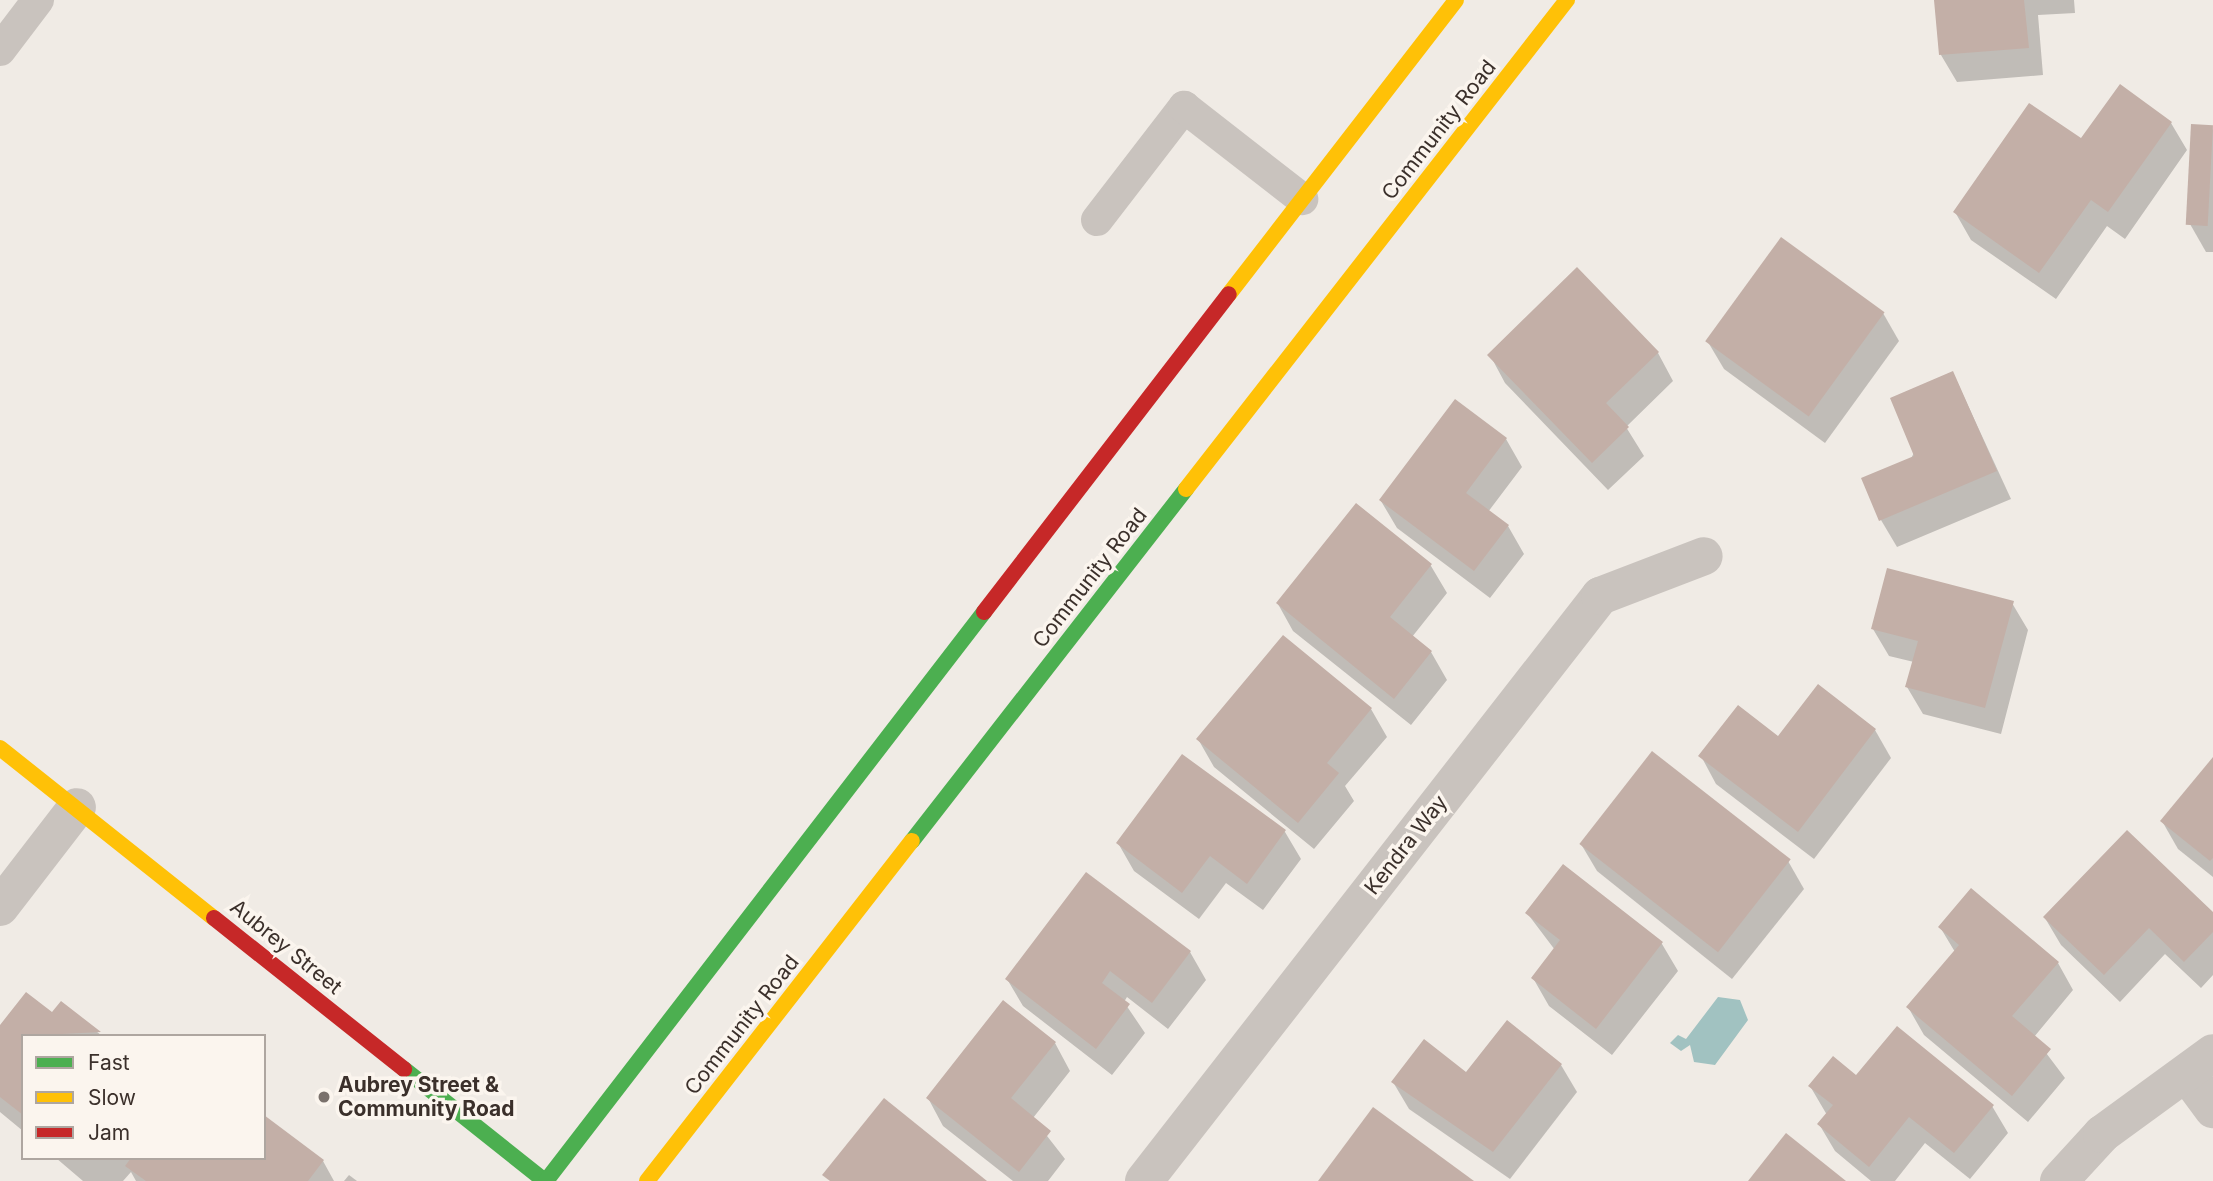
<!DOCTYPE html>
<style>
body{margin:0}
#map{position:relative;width:2213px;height:1181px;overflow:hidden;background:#f0ebe5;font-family:Inter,sans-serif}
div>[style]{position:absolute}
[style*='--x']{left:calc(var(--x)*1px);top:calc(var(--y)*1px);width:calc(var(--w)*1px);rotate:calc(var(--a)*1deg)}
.water>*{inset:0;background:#a1c2c1}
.shadow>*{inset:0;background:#0003}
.building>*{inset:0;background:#c3afa7;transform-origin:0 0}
.lane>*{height:32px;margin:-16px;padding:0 16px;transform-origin:16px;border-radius:16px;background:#c9c3be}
.street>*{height:38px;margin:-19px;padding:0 19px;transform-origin:19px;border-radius:19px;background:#c9c3be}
.fast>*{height:16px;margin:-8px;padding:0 8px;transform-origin:8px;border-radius:8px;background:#4caf50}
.slow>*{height:16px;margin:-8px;padding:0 8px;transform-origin:8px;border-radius:8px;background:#ffc107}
.jam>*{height:16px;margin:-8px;padding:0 8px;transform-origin:8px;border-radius:8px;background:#c62828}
.dots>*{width:19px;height:19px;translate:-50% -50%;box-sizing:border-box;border:4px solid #fbf5ee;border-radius:50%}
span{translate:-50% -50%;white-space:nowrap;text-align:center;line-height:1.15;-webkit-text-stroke:7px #fbf5ee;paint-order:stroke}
.street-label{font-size:21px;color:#3b302b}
.poi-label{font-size:21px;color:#3b302b;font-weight:700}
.left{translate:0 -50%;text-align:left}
.legend{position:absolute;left:21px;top:1034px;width:245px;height:126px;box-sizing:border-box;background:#fbf5ee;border:2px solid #aea6a0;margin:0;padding:9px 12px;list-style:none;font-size:21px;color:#3b302b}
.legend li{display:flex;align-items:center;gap:14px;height:35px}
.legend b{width:35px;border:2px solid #aea6a0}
</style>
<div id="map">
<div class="water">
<div style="clip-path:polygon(1718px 997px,1740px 1000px,1748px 1020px,1715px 1065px,1694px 1062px,1690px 1045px,1681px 1051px,1670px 1043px,1678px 1035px,1686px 1039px)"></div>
</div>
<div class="shadow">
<div style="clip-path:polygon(1936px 0,2074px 0,2075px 13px,2038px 15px,2043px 75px,1957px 82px,1941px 55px)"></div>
<div style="clip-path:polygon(2171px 123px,2187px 150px,2125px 239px,2107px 226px,2056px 299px,1971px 240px,1955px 212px,2082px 141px)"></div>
<div style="clip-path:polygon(2213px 126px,2213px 252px,2206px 252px,2190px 224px)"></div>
<div style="clip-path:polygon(1883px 313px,1899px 341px,1825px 443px,1724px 369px,1708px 342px)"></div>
<div style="clip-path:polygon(1658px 353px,1673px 381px,1626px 427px,1644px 456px,1608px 490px,1505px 383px,1490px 355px)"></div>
<div style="clip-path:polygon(1953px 373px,2011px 499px,1897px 547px,1881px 520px)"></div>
<div style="clip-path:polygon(1506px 439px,1522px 467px,1488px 512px,1508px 526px,1524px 554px,1490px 598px,1397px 528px,1381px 501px)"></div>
<div style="clip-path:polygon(1356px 505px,1431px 566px,1447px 593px,1412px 637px,1431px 652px,1447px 680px,1411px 725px,1293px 631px,1278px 604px)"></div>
<div style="clip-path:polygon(2012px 603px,2028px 630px,2001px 734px,1923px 714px,1907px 687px,1914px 662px,1889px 656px,1873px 629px)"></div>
<div style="clip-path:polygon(1371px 709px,1387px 737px,1345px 786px,1354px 801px,1314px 849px,1214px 767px,1198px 739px)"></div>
<div style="clip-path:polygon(1875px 730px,1891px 758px,1814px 859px,1716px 784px,1701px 756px,1778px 739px)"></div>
<div style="clip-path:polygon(1182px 756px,1285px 832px,1301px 859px,1263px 910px,1226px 883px,1199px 919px,1134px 871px,1118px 843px)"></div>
<div style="clip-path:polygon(2213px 760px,2213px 877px,2178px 849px,2162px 821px)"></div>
<div style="clip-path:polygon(1581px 844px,1788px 861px,1804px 889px,1732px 979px,1597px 871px)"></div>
<div style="clip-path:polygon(1564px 867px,1662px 944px,1678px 971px,1612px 1055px,1549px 1006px,1533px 978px,1555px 950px,1527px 913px)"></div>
<div style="clip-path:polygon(2213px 914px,2213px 975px,2201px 988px,2165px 954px,2120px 1002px,2061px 945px,2045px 918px)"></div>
<div style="clip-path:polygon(1940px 927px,2058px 963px,2073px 990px,2034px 1037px,2065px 1078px,2028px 1122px,1924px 1035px,1908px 1007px,1955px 952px)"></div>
<div style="clip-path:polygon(1190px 952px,1206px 980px,1168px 1029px,1127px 997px,1124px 1002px,1145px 1033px,1112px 1075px,1023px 1006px,1007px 979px)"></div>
<div style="clip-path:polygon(62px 1003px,102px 1036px,23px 1036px,23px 1131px,0 1112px,0 1028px,53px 1015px)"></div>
<div style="clip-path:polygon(1055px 1043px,1070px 1071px,1033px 1118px,1065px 1159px,1048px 1181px,1013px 1181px,943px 1126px,928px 1098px)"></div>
<div style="clip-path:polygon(1561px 1065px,1577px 1092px,1510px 1179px,1409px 1109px,1393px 1082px)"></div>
<div style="clip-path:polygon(1856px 1078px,1992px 1106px,2008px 1133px,1970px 1179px,1925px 1143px,1895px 1181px,1871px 1181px,1835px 1151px,1819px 1124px,1827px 1115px,1810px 1086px)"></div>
<div style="clip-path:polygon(56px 1158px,323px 1161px,334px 1181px,136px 1181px,131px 1172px,123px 1181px,83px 1181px)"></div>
<div style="clip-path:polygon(349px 1175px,357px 1181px,344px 1181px)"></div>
</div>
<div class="building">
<div style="clip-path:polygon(1934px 0,2024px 0,2029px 48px,1939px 55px)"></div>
<div style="clip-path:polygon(2120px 84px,2172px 122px,2108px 212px,2091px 200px,2039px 273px,1953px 212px,2029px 103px,2081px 138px)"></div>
<div style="left:2191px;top:124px;width:22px;height:101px;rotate:3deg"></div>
<div style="left:1781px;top:237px;width:128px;height:129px;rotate:36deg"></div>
<div style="clip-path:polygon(1577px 267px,1659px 352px,1606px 403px,1629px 427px,1592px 463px,1487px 355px)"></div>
<div style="clip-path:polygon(1953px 371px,1997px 471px,1879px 521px,1861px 478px,1914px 456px,1890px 398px)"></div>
<div style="clip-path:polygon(1455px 399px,1507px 438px,1466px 493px,1509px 525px,1474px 571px,1379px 500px)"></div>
<div style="clip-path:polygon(1356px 503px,1432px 564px,1390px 617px,1432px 651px,1394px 699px,1276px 603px)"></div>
<div style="clip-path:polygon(1887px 568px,2014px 601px,1985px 708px,1905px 687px,1918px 641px,1871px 629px)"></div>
<div style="clip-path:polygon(1283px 635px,1372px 708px,1327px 763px,1339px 773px,1298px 823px,1196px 739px)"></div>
<div style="clip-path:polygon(1818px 684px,1876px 729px,1798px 832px,1698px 756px,1738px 705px,1778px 736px)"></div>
<div style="left:1652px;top:751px;width:176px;height:118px;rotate:38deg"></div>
<div style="clip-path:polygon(1182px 754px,1286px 830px,1247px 884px,1210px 856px,1182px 893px,1116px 843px)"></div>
<div style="clip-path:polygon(2213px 757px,2213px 858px,2210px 861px,2160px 821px)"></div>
<div style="clip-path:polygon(2127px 830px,2213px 912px,2213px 932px,2184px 962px,2149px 928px,2104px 975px,2043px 917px)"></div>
<div style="clip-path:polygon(1563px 864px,1663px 942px,1596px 1029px,1531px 978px,1560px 940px,1525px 913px)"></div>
<div style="clip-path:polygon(1086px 872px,1191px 951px,1152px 1003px,1110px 971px,1102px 983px,1130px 1004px,1096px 1049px,1005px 979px)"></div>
<div style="clip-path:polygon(1971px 888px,2059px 962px,2012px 1016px,2051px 1049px,2012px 1096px,1906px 1007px,1959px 945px,1938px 927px)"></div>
<div style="clip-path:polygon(26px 992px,52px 1012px,61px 1001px,101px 1032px,23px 1036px,23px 1115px,0 1097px,0 1025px)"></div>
<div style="clip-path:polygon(1003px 1000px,1056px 1042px,1011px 1098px,1051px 1131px,1019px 1172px,926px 1098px)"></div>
<div style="clip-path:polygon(1507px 1020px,1562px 1064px,1493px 1152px,1391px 1082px,1424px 1039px,1466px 1072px)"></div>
<div style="clip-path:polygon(1897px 1026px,1994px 1105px,1954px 1153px,1909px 1117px,1869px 1167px,1817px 1124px,1833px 1105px,1808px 1086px,1833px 1056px,1856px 1075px)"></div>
<div style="clip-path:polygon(884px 1098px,987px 1181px,830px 1181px,822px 1175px)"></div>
<div style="clip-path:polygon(1373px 1107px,1474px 1181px,1318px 1181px)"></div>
<div style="clip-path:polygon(264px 1115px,324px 1160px,308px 1181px,146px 1181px,125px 1166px,131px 1158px,264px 1158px)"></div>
<div style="clip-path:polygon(1786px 1133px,1846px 1181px,1748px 1181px)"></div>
</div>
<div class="lane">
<div style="--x:0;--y:50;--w:63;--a:-52.8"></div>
<div style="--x:1097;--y:220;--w:143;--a:-52.4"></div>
<div style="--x:1184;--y:107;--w:150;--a:37.9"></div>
</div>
<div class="street">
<div style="--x:0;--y:907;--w:126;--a:-52.4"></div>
<div style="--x:2187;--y:1074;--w:44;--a:53.4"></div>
<div style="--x:1144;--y:1181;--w:742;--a:-52.06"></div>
<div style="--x:1600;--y:596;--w:111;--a:-21"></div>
<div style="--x:2059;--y:1181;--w:64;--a:-47.5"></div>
<div style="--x:2102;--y:1134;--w:137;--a:-36.1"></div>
</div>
<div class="fast">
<div style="--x:912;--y:841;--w:446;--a:-52.1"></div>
<div style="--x:404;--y:1069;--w:180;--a:38.5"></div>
<div style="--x:546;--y:1181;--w:718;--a:-52.41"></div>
</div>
<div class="slow">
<div style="--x:1229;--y:294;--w:371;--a:-52.3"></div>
<div style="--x:1186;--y:489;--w:620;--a:-52.08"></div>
<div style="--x:0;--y:748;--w:273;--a:38.5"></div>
<div style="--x:647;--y:1181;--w:431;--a:-52.1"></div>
</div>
<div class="jam">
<div style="--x:984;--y:612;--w:401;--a:-52.4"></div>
<div style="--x:214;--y:918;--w:243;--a:38.5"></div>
</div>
<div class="dots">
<div style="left:324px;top:1097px;background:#7a716c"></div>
</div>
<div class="street-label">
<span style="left:1439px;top:130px;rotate:-52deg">Community Road</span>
<span style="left:1090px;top:578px;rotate:-52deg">Community Road</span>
<span style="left:1406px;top:845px;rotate:-52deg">Kendra Way</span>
<span style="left:286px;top:947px;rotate:39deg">Aubrey Street</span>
<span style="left:742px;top:1025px;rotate:-52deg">Community Road</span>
</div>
<div class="poi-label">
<span class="left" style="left:338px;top:1097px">Aubrey Street &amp;<br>Community Road</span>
</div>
<ul class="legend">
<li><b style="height:9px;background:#4caf50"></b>Fast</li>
<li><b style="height:9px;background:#ffc107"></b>Slow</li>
<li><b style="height:9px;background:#c62828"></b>Jam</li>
</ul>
</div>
